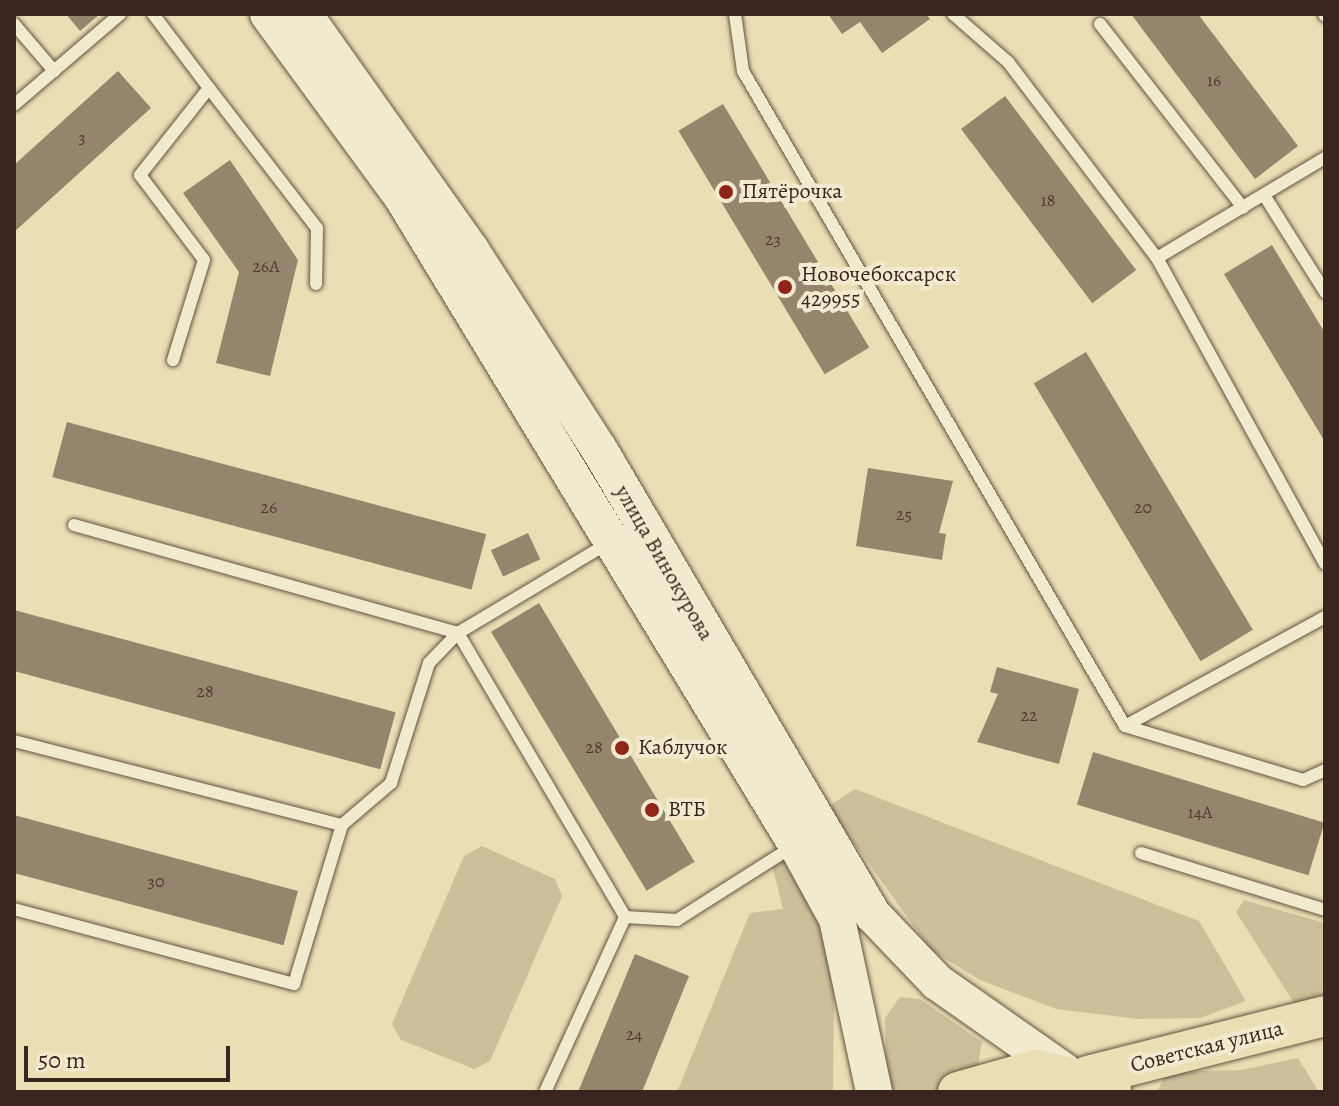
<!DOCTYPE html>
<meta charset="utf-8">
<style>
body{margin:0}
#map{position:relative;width:1339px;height:1106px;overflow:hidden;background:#eadeb4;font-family:Alegreya,serif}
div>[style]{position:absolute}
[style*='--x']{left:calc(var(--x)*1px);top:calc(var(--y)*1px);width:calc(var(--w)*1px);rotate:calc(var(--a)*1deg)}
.green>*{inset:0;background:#ccbf9a}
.building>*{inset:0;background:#95856c;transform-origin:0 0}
.roads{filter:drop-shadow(0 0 2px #655343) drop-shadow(0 0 2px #655343)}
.service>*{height:12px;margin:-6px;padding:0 6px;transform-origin:6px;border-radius:6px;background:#f1eace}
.secondary>*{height:36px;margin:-18px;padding:0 18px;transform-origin:18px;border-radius:18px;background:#f1eace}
.primary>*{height:40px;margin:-20px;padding:0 20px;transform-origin:20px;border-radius:20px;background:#eadeb4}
.dots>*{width:22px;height:22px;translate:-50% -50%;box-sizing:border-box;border:4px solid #f1eace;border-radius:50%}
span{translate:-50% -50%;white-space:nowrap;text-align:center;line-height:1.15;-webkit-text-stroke:8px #f1eace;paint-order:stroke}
.number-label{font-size:18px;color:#503d31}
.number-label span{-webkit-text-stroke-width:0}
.poi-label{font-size:22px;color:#39251d}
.left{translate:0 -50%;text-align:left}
.street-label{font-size:22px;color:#39251d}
.frame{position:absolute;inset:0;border:16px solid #39251d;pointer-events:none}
.scale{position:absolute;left:24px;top:1046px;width:206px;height:36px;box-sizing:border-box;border:4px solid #39251d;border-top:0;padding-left:10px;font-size:24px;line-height:28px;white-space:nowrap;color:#39251d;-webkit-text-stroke:6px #f1eace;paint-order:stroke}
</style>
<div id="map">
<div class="green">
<div style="clip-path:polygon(855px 789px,1199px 921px,1246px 1001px,1200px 1018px,1138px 1019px,1056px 1009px,980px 980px,931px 950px,828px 807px)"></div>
<div style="clip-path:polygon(482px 846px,555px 879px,562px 896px,490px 1061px,474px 1069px,401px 1040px,392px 1024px,464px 856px)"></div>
<div style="clip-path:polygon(792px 855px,819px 911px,834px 995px,833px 1092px,677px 1092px,750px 913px,783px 909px,772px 865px)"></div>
<div style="clip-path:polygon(1244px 900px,1325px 923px,1325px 1000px,1296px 1006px,1236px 912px)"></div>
<div style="clip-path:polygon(900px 997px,920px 999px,982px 1042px,978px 1066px,934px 1092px,887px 1092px,885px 1018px)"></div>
<div style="clip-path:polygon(1298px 1058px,1319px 1092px,1157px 1092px,1167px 1072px,1241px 1070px)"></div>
</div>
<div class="building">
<div style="clip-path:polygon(66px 14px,100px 14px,80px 31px)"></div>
<div style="clip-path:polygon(828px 14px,926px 14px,930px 19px,882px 53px,860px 22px,842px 34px)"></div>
<div style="clip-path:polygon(1131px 14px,1198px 14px,1298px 146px,1255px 179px)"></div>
<div style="clip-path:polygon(118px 71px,151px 108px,14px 232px,14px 165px)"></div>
<div style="left:1005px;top:96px;width:218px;height:55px;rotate:53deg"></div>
<div style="left:723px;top:104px;width:284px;height:52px;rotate:59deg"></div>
<div style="clip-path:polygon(230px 160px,298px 260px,270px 376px,216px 363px,239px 272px,183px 193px)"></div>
<div style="clip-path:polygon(1272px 245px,1325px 333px,1325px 442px,1224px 274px)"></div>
<div style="left:1086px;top:352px;width:324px;height:61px;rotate:59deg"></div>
<div style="left:67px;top:422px;width:434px;height:57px;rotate:15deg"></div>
<div style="clip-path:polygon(868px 468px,953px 481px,939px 533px,946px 534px,942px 560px,856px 546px)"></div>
<div style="left:528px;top:533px;width:29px;height:41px;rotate:65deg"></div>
<div style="left:539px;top:603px;width:302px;height:56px;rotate:59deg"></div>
<div style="left:14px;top:610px;width:395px;height:59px;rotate:15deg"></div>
<div style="clip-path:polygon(997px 667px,1079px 689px,1059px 764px,977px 742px,998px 694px,990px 692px)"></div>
<div style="left:1093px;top:752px;width:242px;height:55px;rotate:17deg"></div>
<div style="left:14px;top:815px;width:294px;height:56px;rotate:15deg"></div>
<div style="clip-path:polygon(635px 954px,689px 976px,642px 1092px,578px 1092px)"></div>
</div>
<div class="roads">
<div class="service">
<div style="--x:153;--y:14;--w:93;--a:52.9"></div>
<div style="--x:209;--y:88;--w:111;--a:128.4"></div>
<div style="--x:140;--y:175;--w:106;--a:53"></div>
<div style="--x:204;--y:260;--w:105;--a:107.2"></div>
<div style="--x:735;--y:14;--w:58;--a:82"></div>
<div style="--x:743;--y:71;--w:758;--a:59.75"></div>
<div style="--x:1125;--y:726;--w:186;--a:16.9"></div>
<div style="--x:1303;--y:780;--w:24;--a:-24"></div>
<div style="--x:953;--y:14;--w:73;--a:41.1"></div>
<div style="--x:1008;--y:62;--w:246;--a:52.8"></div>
<div style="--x:1157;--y:258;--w:196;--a:-30.8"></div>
<div style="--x:1324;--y:14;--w:2;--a:63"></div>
<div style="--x:14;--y:24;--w:62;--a:49.6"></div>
<div style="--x:1100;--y:24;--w:233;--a:52.1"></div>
<div style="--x:209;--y:88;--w:177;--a:52.4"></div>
<div style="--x:317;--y:228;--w:56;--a:91"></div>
<div style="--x:14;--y:105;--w:140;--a:-40.6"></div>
<div style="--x:1264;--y:195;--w:115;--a:57.8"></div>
<div style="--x:1157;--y:258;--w:349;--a:61.2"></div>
<div style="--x:74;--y:525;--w:399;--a:15.7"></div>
<div style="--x:458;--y:633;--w:174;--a:-30.9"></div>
<div style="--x:1125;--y:726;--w:228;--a:-28.6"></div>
<div style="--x:14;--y:741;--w:339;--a:14.4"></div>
<div style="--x:1141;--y:853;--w:193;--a:17.2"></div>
<div style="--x:14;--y:909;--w:290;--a:15"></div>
<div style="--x:294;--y:984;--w:166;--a:-73.2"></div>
<div style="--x:342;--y:825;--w:65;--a:-40.6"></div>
<div style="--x:391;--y:783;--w:126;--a:-72.4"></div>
<div style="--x:429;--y:663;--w:42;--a:-46"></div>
<div style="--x:458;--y:633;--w:329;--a:59.5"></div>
<div style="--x:545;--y:1092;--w:192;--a:-65.4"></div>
<div style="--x:625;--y:917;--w:52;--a:3.3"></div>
<div style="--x:677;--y:920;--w:136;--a:-32.4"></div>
</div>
<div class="secondary">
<div style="--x:268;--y:14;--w:227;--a:53.8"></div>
<div style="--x:402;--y:197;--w:758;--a:58.66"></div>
<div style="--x:796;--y:844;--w:85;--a:61.3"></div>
<div style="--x:837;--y:919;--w:177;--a:77.9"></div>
<div style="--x:304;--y:14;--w:289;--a:54.7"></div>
<div style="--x:471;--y:250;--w:237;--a:57.3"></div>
<div style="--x:599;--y:449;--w:541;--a:59.55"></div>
<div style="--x:873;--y:915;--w:93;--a:46.3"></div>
<div style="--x:937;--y:982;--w:155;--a:35"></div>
</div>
<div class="primary">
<div style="--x:1088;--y:1076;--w:244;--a:-14.2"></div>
<div style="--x:958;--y:1092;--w:81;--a:-15.8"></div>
<div style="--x:1036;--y:1070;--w:77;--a:13.5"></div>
</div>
</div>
<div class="dots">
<div style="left:726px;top:192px;background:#8f2418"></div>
<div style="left:785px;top:287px;background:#8f2418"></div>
<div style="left:622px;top:748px;background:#8f2418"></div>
<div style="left:652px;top:810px;background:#8f2418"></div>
</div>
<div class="number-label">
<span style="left:1214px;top:80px">16</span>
<span style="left:82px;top:137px">3</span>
<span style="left:1048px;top:200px">18</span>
<span style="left:773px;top:239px">23</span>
<span style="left:266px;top:266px">26А</span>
<span style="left:269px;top:507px">26</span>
<span style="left:1143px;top:507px">20</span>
<span style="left:904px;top:514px">25</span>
<span style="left:205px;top:691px">28</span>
<span style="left:1029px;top:715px">22</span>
<span style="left:594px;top:747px">28</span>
<span style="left:1200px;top:812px">14А</span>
<span style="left:156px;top:881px">30</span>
<span style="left:634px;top:1034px">24</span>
</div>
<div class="poi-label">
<span class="left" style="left:742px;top:192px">Пятёрочка</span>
<span class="left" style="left:801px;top:287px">Новочебоксарск<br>429955</span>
<span class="left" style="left:638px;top:748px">Каблучок</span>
<span class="left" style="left:668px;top:810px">ВТБ</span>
</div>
<div class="street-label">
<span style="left:664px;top:563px;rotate:60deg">улица Винокурова</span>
<span style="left:1207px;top:1047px;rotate:-14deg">Советская улица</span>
</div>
<div class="frame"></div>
<div class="scale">50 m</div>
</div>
